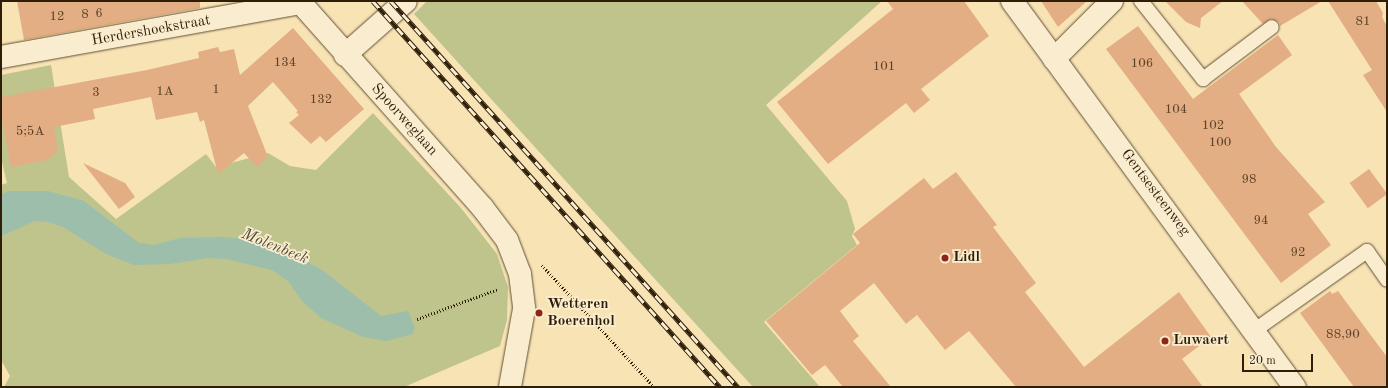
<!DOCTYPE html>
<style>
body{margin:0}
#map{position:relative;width:1388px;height:388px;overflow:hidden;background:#f8e3b5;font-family:"Old Standard TT",serif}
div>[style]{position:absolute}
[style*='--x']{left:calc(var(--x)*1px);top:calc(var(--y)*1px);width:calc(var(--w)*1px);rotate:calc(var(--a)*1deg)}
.green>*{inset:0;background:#bfc38c}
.water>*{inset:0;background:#9dbeab}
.building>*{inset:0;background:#e3ae83;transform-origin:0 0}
.path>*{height:2.5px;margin-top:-1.25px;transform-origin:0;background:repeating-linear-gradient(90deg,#2e1e08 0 1px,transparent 0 3px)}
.roads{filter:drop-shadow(0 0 1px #604f33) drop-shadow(0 0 1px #604f33)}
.service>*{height:14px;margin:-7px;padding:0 7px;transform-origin:7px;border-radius:7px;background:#faedcf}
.minor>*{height:22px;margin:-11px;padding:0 11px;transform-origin:11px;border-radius:11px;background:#faedcf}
.tertiary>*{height:22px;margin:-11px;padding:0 11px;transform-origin:11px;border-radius:11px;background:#faedcf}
.rail>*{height:4.5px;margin-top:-2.25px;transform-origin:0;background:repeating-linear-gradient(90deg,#faedcf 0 9px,#2e1e08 0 18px);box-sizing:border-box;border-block:1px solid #2e1e08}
.dots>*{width:11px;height:11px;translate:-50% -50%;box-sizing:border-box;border:2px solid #faedcf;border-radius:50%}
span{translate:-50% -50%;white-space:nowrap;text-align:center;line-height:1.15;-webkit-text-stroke:3.5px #faedcf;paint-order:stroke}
.number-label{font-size:13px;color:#5b4227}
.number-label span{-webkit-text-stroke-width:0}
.street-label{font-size:15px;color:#2e1e08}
.poi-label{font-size:15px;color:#2e1e08;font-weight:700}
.left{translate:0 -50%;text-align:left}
.water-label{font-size:16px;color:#4f4e39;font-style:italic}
.frame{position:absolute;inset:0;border:2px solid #2e1e08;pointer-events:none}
.scale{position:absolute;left:1242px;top:354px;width:71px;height:18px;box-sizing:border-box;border:2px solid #2e1e08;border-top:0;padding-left:5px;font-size:12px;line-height:14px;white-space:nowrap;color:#2e1e08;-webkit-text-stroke:3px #faedcf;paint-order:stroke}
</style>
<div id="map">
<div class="green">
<div style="clip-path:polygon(427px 1px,882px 1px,766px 105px,847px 201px,855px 229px,852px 236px,857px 245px,764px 322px,820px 387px,753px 387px,414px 14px)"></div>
<div style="clip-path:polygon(51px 65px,69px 177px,116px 219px,206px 154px,216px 167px,268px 153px,290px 166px,316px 170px,373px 113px,461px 208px,497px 254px,508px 287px,507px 320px,500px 346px,404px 387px,4px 387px,10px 376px,1px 360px,1px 185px,7px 183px,1px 158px,1px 75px)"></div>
</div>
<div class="water">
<div style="clip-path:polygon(10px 191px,48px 191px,84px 201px,139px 243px,154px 245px,180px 238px,225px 237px,260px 240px,282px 247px,325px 272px,381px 316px,408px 311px,415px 328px,412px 334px,387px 341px,363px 337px,321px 318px,302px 301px,288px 281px,272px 270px,226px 259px,208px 258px,170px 264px,134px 265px,106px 254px,63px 227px,48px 222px,35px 221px,1px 236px,1px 194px)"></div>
</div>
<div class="building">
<div style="clip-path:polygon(17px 1px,200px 1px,200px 8px,24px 40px)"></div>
<div style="clip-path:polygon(887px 1px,964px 1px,989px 36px,921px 89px,930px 100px,914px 113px,906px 103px,828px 164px,777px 102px,893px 9px)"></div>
<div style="clip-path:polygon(1041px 1px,1087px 1px,1058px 27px)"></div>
<div style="clip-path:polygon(1165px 1px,1223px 1px,1201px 18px,1200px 28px,1186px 22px)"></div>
<div style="clip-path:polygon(1242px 1px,1322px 1px,1280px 26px,1279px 22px,1271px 19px,1263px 24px)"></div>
<div style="clip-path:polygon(1328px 1px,1376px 1px,1383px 13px,1382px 17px,1387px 26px,1387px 112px,1363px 75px,1372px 70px)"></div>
<div style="clip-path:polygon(1138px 26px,1193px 99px,1278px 35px,1292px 55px,1239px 94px,1276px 147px,1325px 202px,1308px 214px,1331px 245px,1281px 283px,1106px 49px)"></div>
<div style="clip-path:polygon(293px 28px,364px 109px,326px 142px,320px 136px,311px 144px,289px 123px,299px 115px,296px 112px,298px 111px,273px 82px,248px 106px,268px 157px,257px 167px,244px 153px,218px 174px,204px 120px,200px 122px,197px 112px,156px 120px,151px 97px,93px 109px,95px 119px,54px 127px,58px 151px,47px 160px,11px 167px,1px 114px,1px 97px,147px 70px,199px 58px,198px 52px,218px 47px,220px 52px,234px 49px,240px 75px)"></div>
<div style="clip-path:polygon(83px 163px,125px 183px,135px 197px,119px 209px)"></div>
<div style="left:1369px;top:169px;width:31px;height:24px;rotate:54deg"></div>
<div style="clip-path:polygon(956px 172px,997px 225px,993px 227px,1036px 283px,1025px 292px,1084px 367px,1179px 292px,1211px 337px,1182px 359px,1203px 387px,1016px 387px,969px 331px,945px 350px,917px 315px,906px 324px,874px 283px,840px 311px,859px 336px,853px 341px,891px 387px,843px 387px,825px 365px,812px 375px,766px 321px,860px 243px,853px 234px,924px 178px,933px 189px)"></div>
<div style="clip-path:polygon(1330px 291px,1332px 294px,1338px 291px,1387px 357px,1387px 387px,1354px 387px,1300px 313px)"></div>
</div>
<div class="path">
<div style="--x:542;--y:265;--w:166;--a:47.4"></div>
<div style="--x:417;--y:319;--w:86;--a:-20.3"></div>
</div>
<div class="roads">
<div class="service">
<div style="--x:1141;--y:1;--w:100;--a:51.5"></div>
<div style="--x:1203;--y:79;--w:86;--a:-37"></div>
<div style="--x:1255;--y:330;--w:137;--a:-35.2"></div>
<div style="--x:1367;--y:251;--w:35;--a:55"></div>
</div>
<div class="minor">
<div style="--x:299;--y:1;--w:276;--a:48.4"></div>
<div style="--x:482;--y:207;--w:41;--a:52.9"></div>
<div style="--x:507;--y:240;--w:36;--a:69"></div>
<div style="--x:520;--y:274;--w:35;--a:83"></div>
<div style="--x:524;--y:309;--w:79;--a:100.2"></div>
<div style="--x:345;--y:55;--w:81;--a:-41.5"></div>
<div style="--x:1;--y:57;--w:305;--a:-10.2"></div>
<div style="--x:1054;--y:59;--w:82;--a:-45"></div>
</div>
<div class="tertiary">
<div style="--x:1012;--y:1;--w:479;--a:53.8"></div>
</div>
</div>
<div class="rail">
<div style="--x:373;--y:1;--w:519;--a:48.05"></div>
<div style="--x:391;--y:1;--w:519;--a:48.05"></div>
</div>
<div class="dots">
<div style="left:945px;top:258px;background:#8f2418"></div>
<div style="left:539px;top:313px;background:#8f2418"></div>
<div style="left:1165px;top:341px;background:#8f2418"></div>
</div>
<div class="number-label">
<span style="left:99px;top:14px">6</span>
<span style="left:85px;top:15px">8</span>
<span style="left:57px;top:17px">12</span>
<span style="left:1363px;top:22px">81</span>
<span style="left:285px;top:63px">134</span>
<span style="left:1142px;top:64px">106</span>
<span style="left:884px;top:67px">101</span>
<span style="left:216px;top:90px">1</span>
<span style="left:165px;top:92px">1A</span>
<span style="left:96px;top:93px">3</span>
<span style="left:321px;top:100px">132</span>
<span style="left:1176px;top:110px">104</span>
<span style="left:1213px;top:126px">102</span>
<span style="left:30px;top:132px">5;5A</span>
<span style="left:1220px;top:143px">100</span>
<span style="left:1249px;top:180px">98</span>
<span style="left:1261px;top:221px">94</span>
<span style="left:1298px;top:253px">92</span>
<span style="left:1343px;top:335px">88,90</span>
</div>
<div class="street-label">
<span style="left:151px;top:31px;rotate:-10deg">Herdershoekstraat</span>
<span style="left:404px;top:120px;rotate:48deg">Spoorweglaan</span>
<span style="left:1155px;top:193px;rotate:53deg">Gentsesteenweg</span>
</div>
<div class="poi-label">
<span class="left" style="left:953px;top:258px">Lidl</span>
<span class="left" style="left:547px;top:313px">Wetteren<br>Boerenhol</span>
<span class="left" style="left:1173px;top:341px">Luwaert</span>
</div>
<div class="water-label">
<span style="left:275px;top:247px;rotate:22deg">Molenbeek</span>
</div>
<div class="frame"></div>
<div class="scale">20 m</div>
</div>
